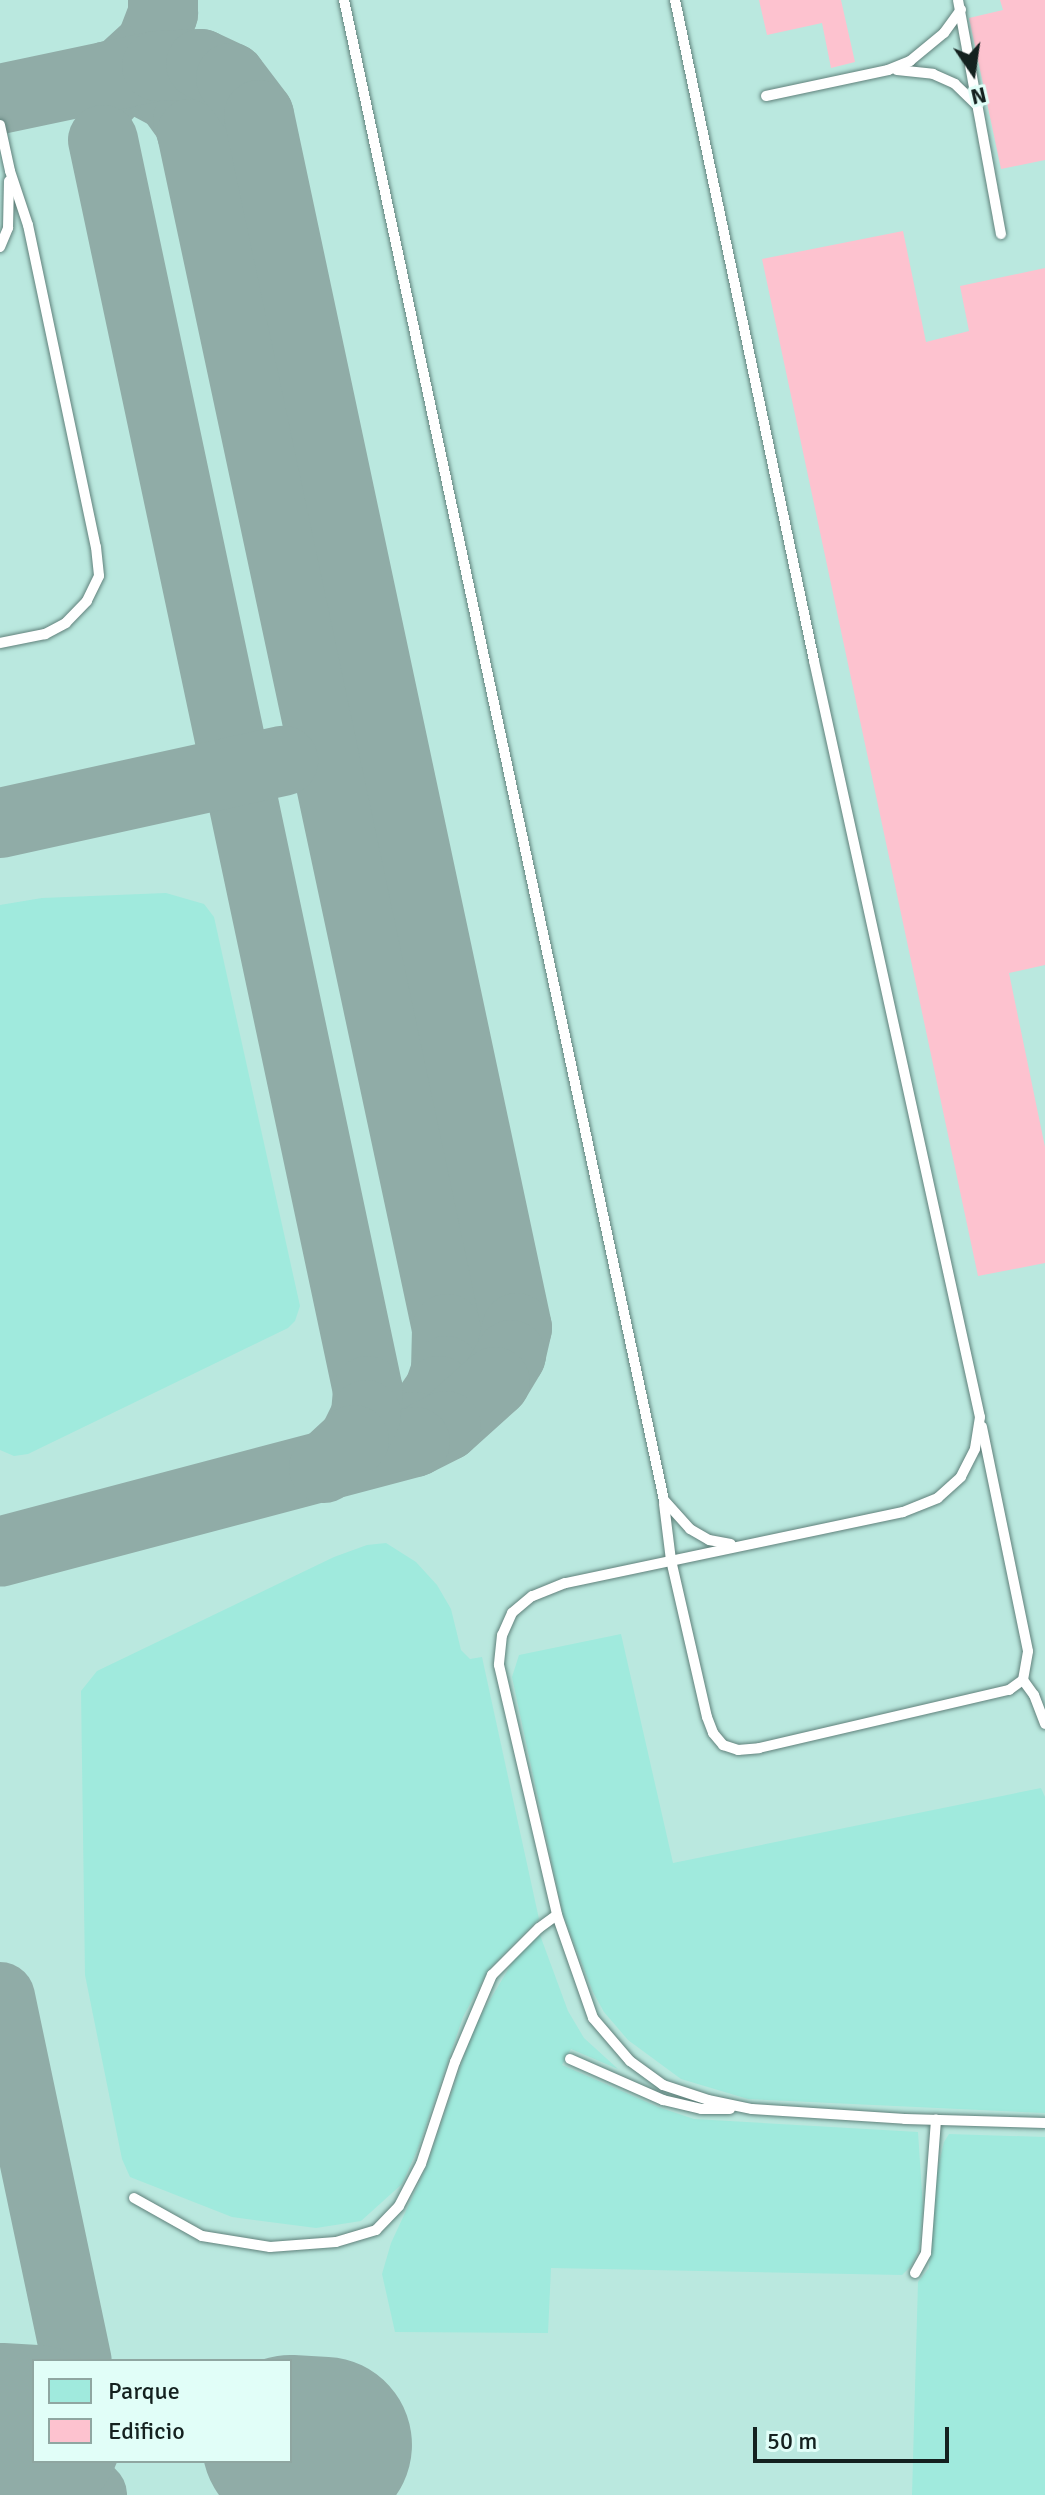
<!DOCTYPE html>
<style>
body{margin:0}
#map{position:relative;width:1045px;height:2495px;overflow:hidden;background:#cef2eb;font-family:Signika,sans-serif}
div>[style]{position:absolute}
[style*='--x']{left:calc(var(--x)*1px);top:calc(var(--y)*1px);width:calc(var(--w)*1px);rotate:calc(var(--a)*1deg)}
.built>*{inset:0;background:#bae8df}
.green>*{inset:0;background:#a0eadd}
.taxiway>*{height:70px;margin:-35px;padding:0 35px;transform-origin:35px;border-radius:35px;background:#90aca7}
.runway>*{height:176px;margin:-88px;padding:0 88px;transform-origin:88px;border-radius:88px;background:#90aca7}
.building>*{inset:0;background:#fdc2cf}
.roads{filter:drop-shadow(0 0 2px #60817b) drop-shadow(0 0 2px #60817b)}
.lane>*{height:10px;margin:-5px;padding:0 5px;transform-origin:5px;border-radius:5px;background:#fff}
span{translate:-50% -50%;white-space:nowrap;text-align:center;line-height:1.15;-webkit-text-stroke:7px #e1fef8;paint-order:stroke}
.legend{position:absolute;left:32px;top:2359px;width:260px;height:104px;box-sizing:border-box;background:#e1fef8;border:2px solid #8fa6a1;margin:0;padding:10px 14px;list-style:none;font-size:24px;color:#14211f}
.legend li{display:flex;align-items:center;gap:16px;height:40px}
.legend b{width:40px;border:2px solid #8fa6a1}
.north{position:absolute;left:933px;top:32px;width:80px;height:80px;-webkit-text-stroke:6px #e1fef8;paint-order:stroke;rotate:167deg;font-size:22px;font-weight:700;line-height:32px;text-align:center;color:#14211f}
.north::after{content:'';display:block;margin:auto;width:28px;height:36px;background:#14211f;clip-path:polygon(50% 0,100% 100%,50% 72%,0 100%)}
.scale{position:absolute;left:753px;top:2427px;width:196px;height:36px;box-sizing:border-box;border:4px solid #14211f;border-top:0;padding-left:10px;font-size:24px;line-height:28px;white-space:nowrap;color:#14211f;-webkit-text-stroke:6px #e1fef8;paint-order:stroke}
</style>
<div id="map">
<div class="built">
<div style="clip-path:polygon(evenodd,0 0,1045px 0,1045px 2495px,0 2495px,0 0,34px 2361px,290px 2361px,290px 2461px,34px 2461px,34px 2361px)"></div>
</div>
<div class="green">
<div style="clip-path:polygon(166px 893px,204px 904px,214px 917px,300px 1306px,295px 1321px,288px 1328px,28px 1454px,14px 1456px,0 1450px,0 905px,42px 898px)"></div>
<div style="clip-path:polygon(386px 1543px,416px 1562px,437px 1585px,451px 1609px,461px 1650px,470px 1659px,482px 1657px,539px 1919px,489px 1969px,463px 2017px,419px 2146px,402px 2184px,361px 2221px,316px 2228px,232px 2217px,130px 2177px,122px 2159px,85px 1975px,81px 1691px,97px 1671px,334px 1557px,367px 1545px)"></div>
<div style="clip-path:polygon(621px 1634px,673px 1863px,1041px 1788px,1045px 1797px,1045px 2113px,748px 2099px,681px 2079px,628px 2040px,604px 2012px,593px 1992px,563px 1915px,512px 1677px,519px 1655px)"></div>
<div style="clip-path:polygon(540px 1935px,568px 2011px,584px 2038px,618px 2069px,571px 2049px,562px 2065px,658px 2107px,694px 2119px,918px 2132px,923px 2208px,919px 2249px,911px 2266px,902px 2275px,551px 2268px,548px 2333px,395px 2332px,382px 2274px,391px 2243px,426px 2168px,474px 2027px,516px 1956px)"></div>
<div style="clip-path:polygon(949px 2134px,1045px 2137px,1045px 2495px,912px 2495px,918px 2282px,929px 2268px,935px 2181px,944px 2142px)"></div>
</div>
<div class="taxiway">
<div style="--x:108;--y:76;--w:28;--a:4"></div>
<div style="--x:136;--y:78;--w:40;--a:28"></div>
<div style="--x:171;--y:97;--w:29;--a:54"></div>
<div style="--x:188;--y:120;--w:14;--a:73"></div>
<div style="--x:192;--y:133;--w:1223;--a:77.96"></div>
<div style="--x:447;--y:1329;--w:42;--a:91.4"></div>
<div style="--x:446;--y:1371;--w:21;--a:109"></div>
<div style="--x:439;--y:1391;--w:44;--a:124.8"></div>
<div style="--x:414;--y:1427;--w:21;--a:143"></div>
<div style="--x:108;--y:94;--w:19;--a:-65"></div>
<div style="--x:116;--y:77;--w:47;--a:-42.4"></div>
<div style="--x:151;--y:45;--w:34;--a:-69"></div>
<div style="--x:163;--y:13;--w:13;--a:-90"></div>
<div style="--x:0;--y:99;--w:160;--a:-11.9"></div>
<div style="--x:157;--y:66;--w:44;--a:-2.6"></div>
<div style="--x:201;--y:64;--w:33;--a:25"></div>
<div style="--x:231;--y:78;--w:46;--a:52.9"></div>
<div style="--x:259;--y:115;--w:1240;--a:77.99"></div>
<div style="--x:517;--y:1328;--w:28;--a:103"></div>
<div style="--x:511;--y:1355;--w:31;--a:121"></div>
<div style="--x:495;--y:1382;--w:66;--a:138.1"></div>
<div style="--x:446;--y:1426;--w:35;--a:153"></div>
<div style="--x:415;--y:1442;--w:429;--a:165.2"></div>
<div style="--x:103;--y:140;--w:1279;--a:78.04"></div>
<div style="--x:368;--y:1391;--w:24;--a:95"></div>
<div style="--x:366;--y:1415;--w:28;--a:116"></div>
<div style="--x:354;--y:1440;--w:41;--a:137"></div>
<div style="--x:0;--y:823;--w:290;--a:-12.4"></div>
<div style="--x:0;--y:1997;--w:372;--a:78.1"></div>
<div style="--x:0;--y:2426;--w:37;--a:-22"></div>
<div style="--x:54;--y:2461;--w:51;--a:41.8"></div>
</div>
<div class="runway">
<div style="--x:0;--y:2431;--w:34;--a:3"></div>
<div style="--x:290;--y:2443;--w:34;--a:3"></div>
</div>
<div class="building">
<div style="clip-path:polygon(759px 0,841px 0,855px 62px,831px 68px,822px 23px,767px 35px)"></div>
<div style="clip-path:polygon(1000px 0,1045px 0,1045px 160px,1001px 169px,969px 18px,1003px 10px)"></div>
<div style="clip-path:polygon(903px 231px,926px 342px,969px 331px,960px 286px,1045px 268px,1045px 965px,1009px 973px,1045px 1147px,1045px 1263px,978px 1276px,762px 259px)"></div>
</div>
<div class="roads">
<div class="lane">
<div style="--x:344;--y:0;--w:1534;--a:77.96"></div>
<div style="--x:664;--y:1500;--w:39;--a:48"></div>
<div style="--x:690;--y:1529;--w:22;--a:30"></div>
<div style="--x:709;--y:1540;--w:22;--a:10"></div>
<div style="--x:675;--y:0;--w:675;--a:78.12"></div>
<div style="--x:814;--y:661;--w:774;--a:77.62"></div>
<div style="--x:980;--y:1417;--w:32;--a:99"></div>
<div style="--x:975;--y:1449;--w:31;--a:117"></div>
<div style="--x:961;--y:1477;--w:31;--a:138"></div>
<div style="--x:938;--y:1498;--w:38;--a:158"></div>
<div style="--x:903;--y:1512;--w:345;--a:168.1"></div>
<div style="--x:565;--y:1583;--w:35;--a:158"></div>
<div style="--x:532;--y:1596;--w:26;--a:140"></div>
<div style="--x:512;--y:1613;--w:24;--a:114"></div>
<div style="--x:502;--y:1635;--w:30;--a:96"></div>
<div style="--x:499;--y:1665;--w:257;--a:76.9"></div>
<div style="--x:557;--y:1915;--w:109;--a:70.7"></div>
<div style="--x:593;--y:2018;--w:57;--a:49.3"></div>
<div style="--x:630;--y:2061;--w:41;--a:36"></div>
<div style="--x:663;--y:2085;--w:47;--a:18.4"></div>
<div style="--x:708;--y:2100;--w:45;--a:11.6"></div>
<div style="--x:752;--y:2109;--w:153;--a:3.7"></div>
<div style="--x:905;--y:2119;--w:140;--a:1.6"></div>
<div style="--x:958;--y:0;--w:238;--a:79.6"></div>
<div style="--x:897;--y:70;--w:36;--a:6"></div>
<div style="--x:933;--y:74;--w:24;--a:24"></div>
<div style="--x:955;--y:84;--w:29;--a:44"></div>
<div style="--x:766;--y:96;--w:125;--a:-12"></div>
<div style="--x:888;--y:70;--w:24;--a:-22"></div>
<div style="--x:910;--y:61;--w:44;--a:-39.5"></div>
<div style="--x:944;--y:33;--w:29;--a:-54"></div>
<div style="--x:0;--y:125;--w:47;--a:77.7"></div>
<div style="--x:10;--y:171;--w:57;--a:71.6"></div>
<div style="--x:28;--y:225;--w:329;--a:78.1"></div>
<div style="--x:96;--y:547;--w:29;--a:84"></div>
<div style="--x:99;--y:576;--w:28;--a:116"></div>
<div style="--x:87;--y:601;--w:30;--a:134"></div>
<div style="--x:66;--y:623;--w:24;--a:152"></div>
<div style="--x:45;--y:634;--w:46;--a:168.7"></div>
<div style="--x:0;--y:247;--w:21;--a:-67"></div>
<div style="--x:8;--y:228;--w:47;--a:-88.8"></div>
<div style="--x:664;--y:1504;--w:56;--a:82.9"></div>
<div style="--x:671;--y:1560;--w:161;--a:77.1"></div>
<div style="--x:707;--y:1717;--w:17;--a:69"></div>
<div style="--x:713;--y:1733;--w:16;--a:50"></div>
<div style="--x:723;--y:1745;--w:16;--a:18"></div>
<div style="--x:738;--y:1750;--w:21;--a:-5"></div>
<div style="--x:759;--y:1748;--w:257;--a:-13.1"></div>
<div style="--x:1009;--y:1690;--w:17;--a:-36"></div>
<div style="--x:1023;--y:1680;--w:29;--a:-80"></div>
<div style="--x:1028;--y:1651;--w:229;--a:-101.6"></div>
<div style="--x:1023;--y:1680;--w:19;--a:54"></div>
<div style="--x:1034;--y:1695;--w:31;--a:69"></div>
<div style="--x:570;--y:2059;--w:102;--a:23.8"></div>
<div style="--x:663;--y:2100;--w:39;--a:13"></div>
<div style="--x:701;--y:2109;--w:29;--a:0"></div>
<div style="--x:134;--y:2198;--w:78;--a:29.2"></div>
<div style="--x:202;--y:2236;--w:69;--a:9.2"></div>
<div style="--x:270;--y:2247;--w:66;--a:-4.3"></div>
<div style="--x:336;--y:2242;--w:42;--a:-16.7"></div>
<div style="--x:376;--y:2230;--w:33;--a:-46"></div>
<div style="--x:399;--y:2206;--w:47;--a:-62.4"></div>
<div style="--x:421;--y:2164;--w:108;--a:-71.6"></div>
<div style="--x:455;--y:2062;--w:95;--a:-67"></div>
<div style="--x:492;--y:1975;--w:66;--a:-45"></div>
<div style="--x:539;--y:1928;--w:22;--a:-36"></div>
<div style="--x:915;--y:2273;--w:23;--a:-61"></div>
<div style="--x:926;--y:2253;--w:134;--a:-85.7"></div>
</div>
</div>
<ul class="legend">
<li><b style="height:22px;background:#a0eadd"></b>Parque</li>
<li><b style="height:22px;background:#fdc2cf"></b>Edificio</li>
</ul>
<div class="north">N</div>
<div class="scale">50 m</div>
</div>
